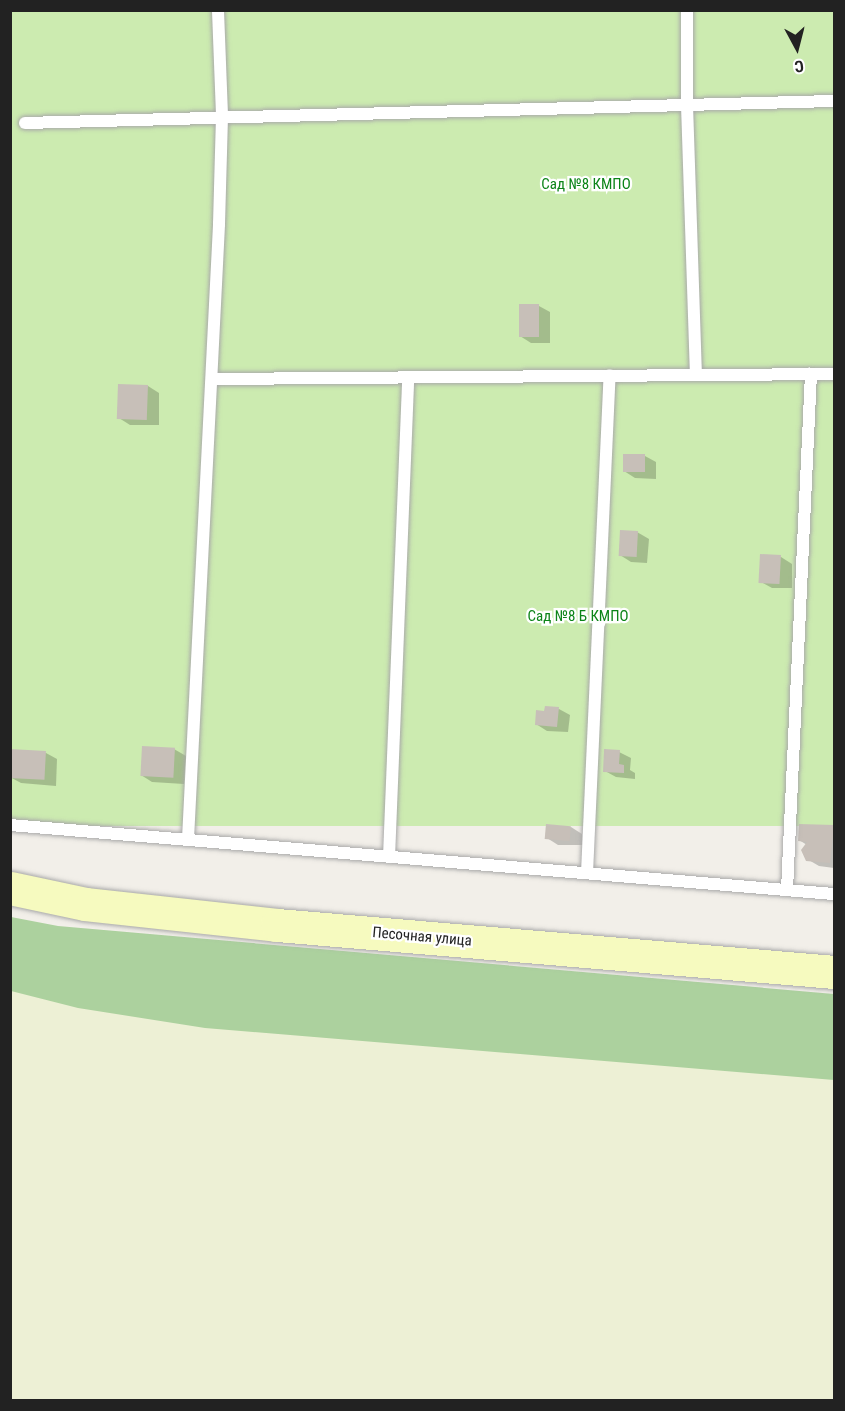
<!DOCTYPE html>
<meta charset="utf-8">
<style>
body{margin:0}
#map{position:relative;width:845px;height:1411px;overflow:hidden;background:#f2efe9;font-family:"Roboto Condensed",sans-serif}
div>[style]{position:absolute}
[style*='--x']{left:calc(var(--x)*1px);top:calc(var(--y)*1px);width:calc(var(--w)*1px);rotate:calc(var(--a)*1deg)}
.farmland>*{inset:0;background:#edf0d5}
.grass>*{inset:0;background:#ccebb0;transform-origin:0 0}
.forest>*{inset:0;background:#acd19e}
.shadow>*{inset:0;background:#0003}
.building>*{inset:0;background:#c7bfb8;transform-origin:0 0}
.roads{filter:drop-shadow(0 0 2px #a9a9a9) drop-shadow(0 0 2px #a9a9a9)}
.service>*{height:12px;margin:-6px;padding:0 6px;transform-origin:6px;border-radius:6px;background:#fff}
.secondary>*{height:33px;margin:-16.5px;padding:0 16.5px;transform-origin:16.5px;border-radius:16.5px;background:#f6fabf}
span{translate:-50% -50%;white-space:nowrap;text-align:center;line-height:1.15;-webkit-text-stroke:4.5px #fff;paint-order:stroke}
.park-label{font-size:15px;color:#0c8418}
.street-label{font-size:15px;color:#222}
.frame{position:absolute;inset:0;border:12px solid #222;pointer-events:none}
.north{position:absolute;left:767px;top:18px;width:60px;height:60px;-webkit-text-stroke:4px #fff;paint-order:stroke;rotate:173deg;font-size:16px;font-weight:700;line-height:24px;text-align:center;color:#222}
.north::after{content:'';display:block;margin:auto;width:21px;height:27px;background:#222;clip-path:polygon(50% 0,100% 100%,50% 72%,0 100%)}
</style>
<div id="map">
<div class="farmland">
<div style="clip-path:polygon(10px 932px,834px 1033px,834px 1400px,11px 1400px)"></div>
</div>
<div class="grass">
<div style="left:10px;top:11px;width:824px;height:815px"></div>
</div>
<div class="forest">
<div style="clip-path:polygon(11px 917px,58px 926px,834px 994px,834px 1080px,205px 1028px,78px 1008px,11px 991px)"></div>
</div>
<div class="shadow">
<div style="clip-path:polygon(539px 306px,550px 312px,550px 343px,531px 343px,520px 336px)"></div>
<div style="clip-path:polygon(119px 386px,148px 386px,159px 393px,159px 425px,130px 425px,119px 418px)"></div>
<div style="clip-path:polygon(645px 456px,656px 462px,656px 479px,635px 478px,624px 471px)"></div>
<div style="clip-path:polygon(637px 532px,649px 539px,647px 563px,631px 562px,620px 555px)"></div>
<div style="clip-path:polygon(761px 556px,781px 557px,792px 564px,792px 588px,772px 588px,761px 582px)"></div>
<div style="clip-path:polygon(559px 709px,570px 715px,568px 732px,547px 731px,536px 724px,537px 712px)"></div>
<div style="clip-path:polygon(174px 749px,186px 756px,184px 784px,152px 782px,141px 775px)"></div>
<div style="clip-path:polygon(12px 750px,46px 753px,57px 759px,56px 786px,21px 783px,10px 777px)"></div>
<div style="clip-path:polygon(619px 752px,631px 758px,630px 770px,635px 773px,635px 779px,616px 777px,605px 771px)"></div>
<div style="clip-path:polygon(571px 827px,582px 834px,582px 845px,558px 845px,547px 838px)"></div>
<div style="clip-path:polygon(834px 828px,834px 868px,819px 866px,807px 859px,807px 845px,799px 840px)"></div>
</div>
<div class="building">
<div style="left:519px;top:304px;width:20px;height:33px"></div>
<div style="left:118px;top:384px;width:30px;height:35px;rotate:2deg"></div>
<div style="left:623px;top:454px;width:22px;height:18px"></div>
<div style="left:620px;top:530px;width:18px;height:26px;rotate:3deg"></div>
<div style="left:760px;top:554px;width:21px;height:29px;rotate:3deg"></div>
<div style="clip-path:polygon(545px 706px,559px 707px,557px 727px,535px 725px,536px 710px,544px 711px)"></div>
<div style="left:142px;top:746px;width:33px;height:30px;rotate:3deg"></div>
<div style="left:10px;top:749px;width:36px;height:29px;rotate:3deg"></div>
<div style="clip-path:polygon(604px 749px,620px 750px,619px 764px,624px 765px,624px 773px,603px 772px)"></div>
<div style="left:546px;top:824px;width:25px;height:15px;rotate:5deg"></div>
<div style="clip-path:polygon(799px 824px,834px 825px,830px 863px,806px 861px,801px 850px,807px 842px,798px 841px)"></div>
</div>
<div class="roads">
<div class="service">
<div style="--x:687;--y:10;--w:95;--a:90"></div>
<div style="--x:687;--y:105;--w:270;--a:88.1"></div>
<div style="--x:25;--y:123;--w:809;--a:-1.56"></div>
<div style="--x:212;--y:379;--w:622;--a:-0.46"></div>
<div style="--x:10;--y:825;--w:827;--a:4.79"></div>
<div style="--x:188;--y:839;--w:616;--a:-87.11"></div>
<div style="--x:219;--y:224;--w:109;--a:-88.4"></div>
<div style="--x:222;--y:115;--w:105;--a:-92.2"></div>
<div style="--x:389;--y:857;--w:479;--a:-87.7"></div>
<div style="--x:587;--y:873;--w:498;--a:-87.4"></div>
<div style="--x:787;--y:890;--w:517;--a:-87.34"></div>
</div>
<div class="secondary">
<div style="--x:10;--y:888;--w:77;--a:12"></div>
<div style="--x:85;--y:904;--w:193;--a:6.2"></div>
<div style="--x:277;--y:925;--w:559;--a:4.82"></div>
</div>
</div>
<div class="park-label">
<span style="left:586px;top:185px">Сад №8 КМПО</span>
<span style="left:578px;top:617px">Сад №8 Б КМПО</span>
</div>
<div class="street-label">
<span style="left:422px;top:937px;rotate:5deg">Песочная улица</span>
</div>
<div class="frame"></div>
<div class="north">С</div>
</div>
